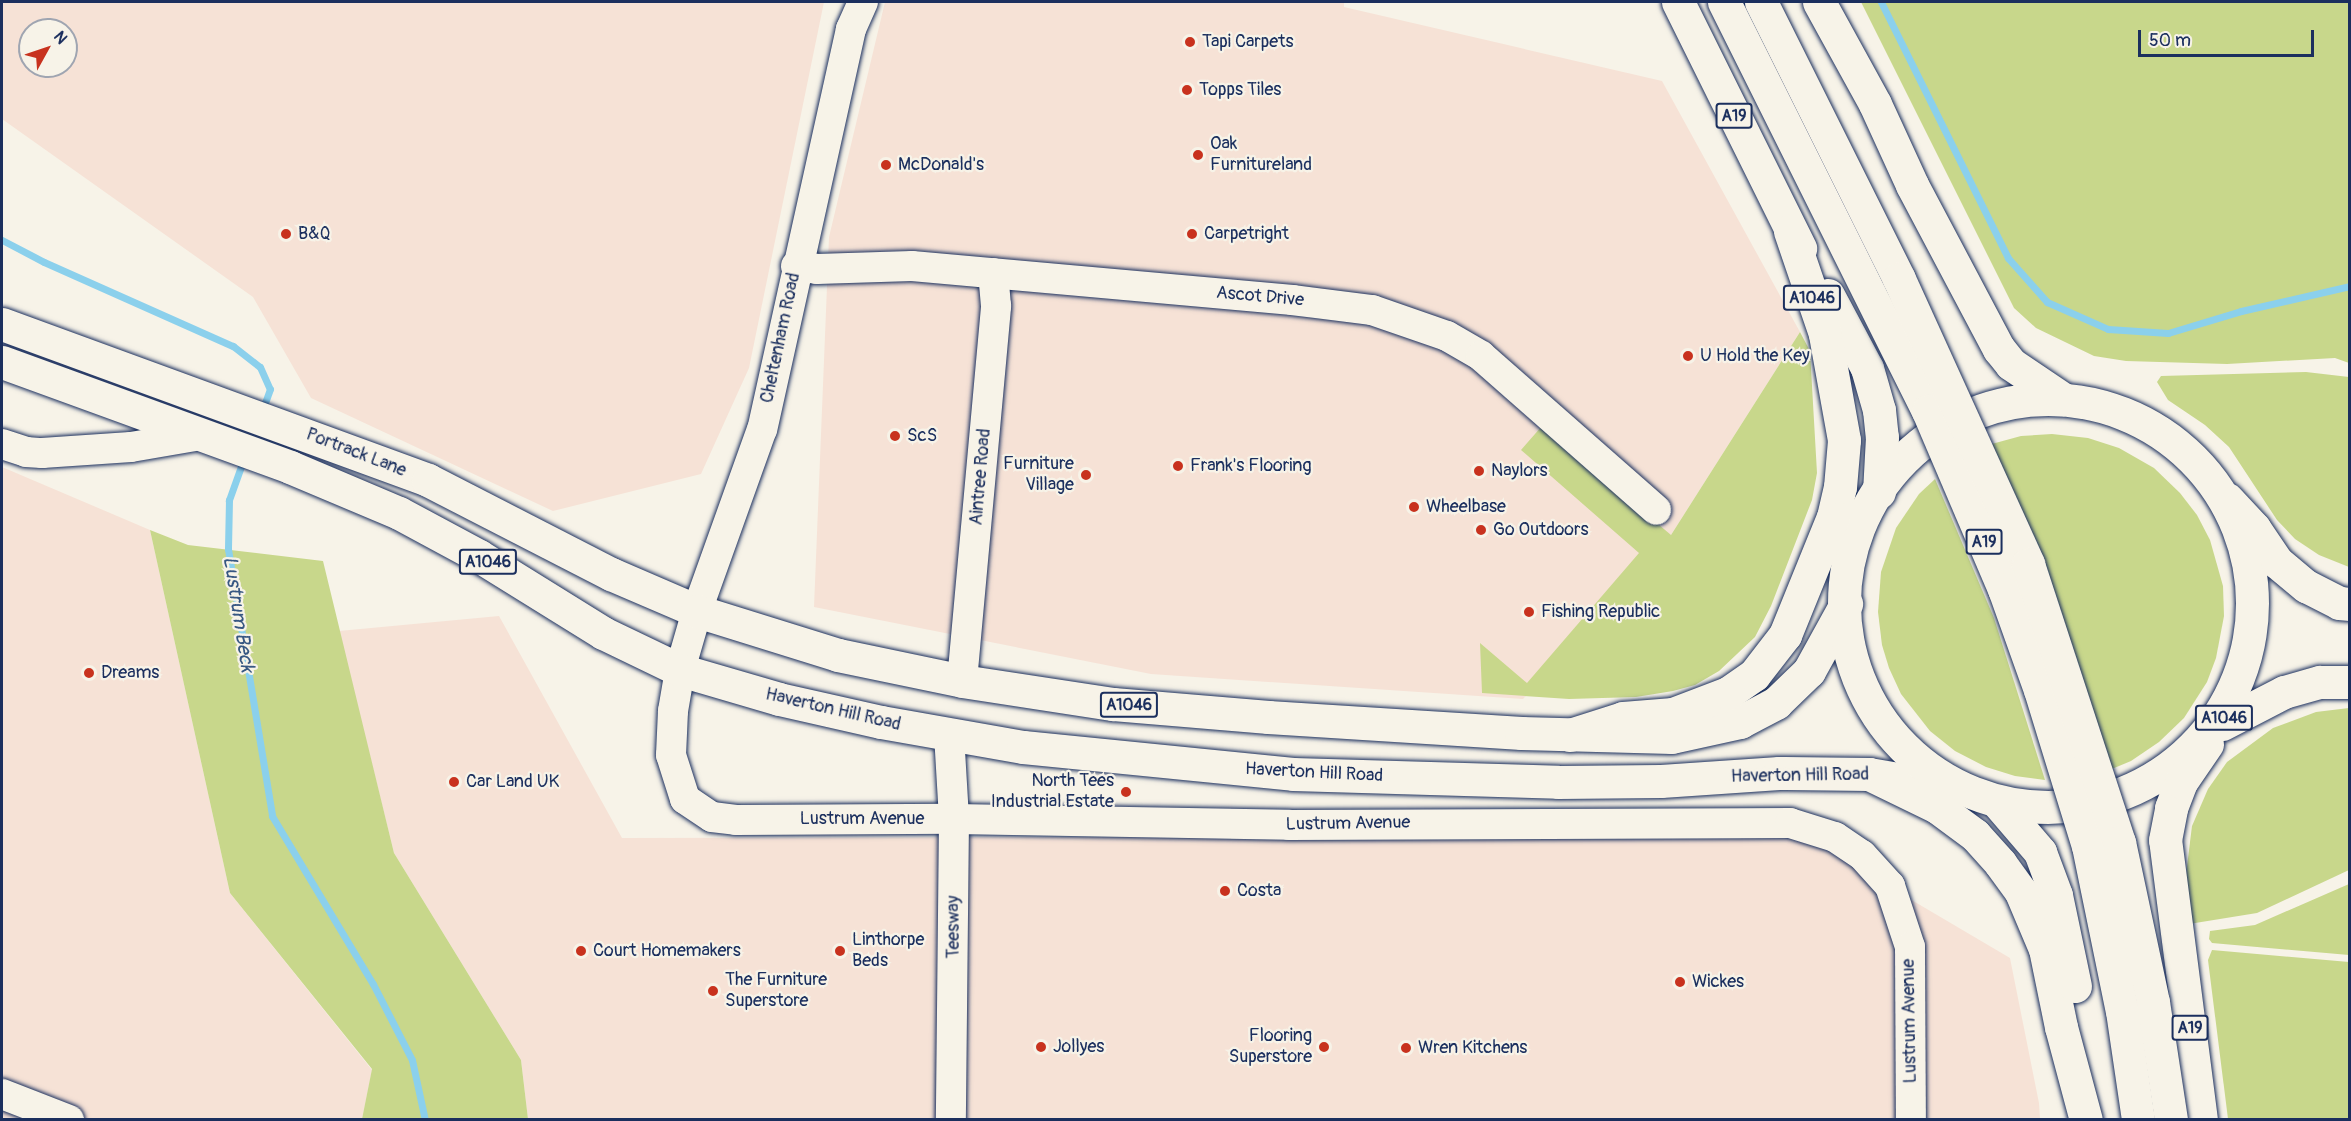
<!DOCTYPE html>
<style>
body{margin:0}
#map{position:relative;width:2351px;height:1121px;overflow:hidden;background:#f7f3e8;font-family:Pangolin,sans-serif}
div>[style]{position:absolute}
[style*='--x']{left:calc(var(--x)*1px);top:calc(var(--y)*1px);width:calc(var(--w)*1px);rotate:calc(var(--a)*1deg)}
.built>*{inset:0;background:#f6e2d6}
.green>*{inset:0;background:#c8d78b}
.stream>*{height:7px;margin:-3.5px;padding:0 3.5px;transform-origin:3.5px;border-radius:3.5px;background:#8bd0ec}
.roads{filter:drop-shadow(0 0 2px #1b2f5e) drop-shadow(0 0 2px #1b2f5e)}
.minor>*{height:30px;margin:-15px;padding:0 15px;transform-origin:15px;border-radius:15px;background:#f7f3e8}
.major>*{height:33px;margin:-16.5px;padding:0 16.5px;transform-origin:16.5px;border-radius:16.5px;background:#f7f3e8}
.major>.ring{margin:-16.5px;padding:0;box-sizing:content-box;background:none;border:33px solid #f7f3e8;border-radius:50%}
.highway>*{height:33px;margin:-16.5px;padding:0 16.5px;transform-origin:16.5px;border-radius:16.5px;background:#f7f3e8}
.bridges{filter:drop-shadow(0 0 2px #1b2f5e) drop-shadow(0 0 2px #1b2f5e)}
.highway-bridge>*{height:33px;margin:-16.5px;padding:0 16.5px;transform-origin:16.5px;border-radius:16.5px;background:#f7f3e8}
.dots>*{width:16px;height:16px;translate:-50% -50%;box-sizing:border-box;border:3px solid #f7f3e8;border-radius:50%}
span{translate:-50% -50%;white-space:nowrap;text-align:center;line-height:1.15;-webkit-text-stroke:4.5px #f7f3e8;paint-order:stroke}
.shield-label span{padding:2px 4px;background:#f7f3e8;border:2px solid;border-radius:4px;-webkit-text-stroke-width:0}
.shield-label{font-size:16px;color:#1b2f5e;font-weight:700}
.poi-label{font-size:18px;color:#1b2f5e}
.left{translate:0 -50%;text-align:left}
.right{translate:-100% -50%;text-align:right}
.street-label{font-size:18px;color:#1b2f5e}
.water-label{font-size:20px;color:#375782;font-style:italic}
.frame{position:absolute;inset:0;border:3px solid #1b2f5e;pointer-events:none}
.north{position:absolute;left:18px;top:18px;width:60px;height:60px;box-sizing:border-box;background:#f7f3e8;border:2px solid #9fa5b1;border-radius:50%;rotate:50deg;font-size:16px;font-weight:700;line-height:24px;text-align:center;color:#1b2f5e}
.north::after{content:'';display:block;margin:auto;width:21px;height:27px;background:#c8321e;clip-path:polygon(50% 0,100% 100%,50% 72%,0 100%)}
.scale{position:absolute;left:2138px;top:30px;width:176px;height:27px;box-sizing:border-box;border:3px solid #1b2f5e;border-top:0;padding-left:8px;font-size:18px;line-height:21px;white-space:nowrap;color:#1b2f5e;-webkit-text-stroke:4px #f7f3e8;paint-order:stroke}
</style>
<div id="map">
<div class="built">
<div style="clip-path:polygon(evenodd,2px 2px,824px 2px,749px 368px,701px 474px,553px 511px,311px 398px,253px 297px,2px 119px,2px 2px,30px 30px,66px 30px,66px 66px,30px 66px,30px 30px)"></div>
<div style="clip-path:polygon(885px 2px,1344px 2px,1344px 7px,1662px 81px,1800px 332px,1671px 535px,1523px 699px,1151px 674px,814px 607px,829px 237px)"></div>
<div style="clip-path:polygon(2px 467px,150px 530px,230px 893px,372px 1070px,362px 1119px,2px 1119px)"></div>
<div style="clip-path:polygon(499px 616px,622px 838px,1803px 836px,2010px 958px,2039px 1103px,2040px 1119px,528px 1119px,521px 1060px,394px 853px,339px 631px)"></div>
</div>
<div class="green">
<div style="clip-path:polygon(1861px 2px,2349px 2px,2349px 363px,2335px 358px,2227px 364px,2126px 361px,2094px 356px,2036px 328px,2014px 308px)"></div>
<div style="clip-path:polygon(1800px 332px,1810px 351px,1817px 473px,1812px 500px,1771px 606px,1755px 637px,1719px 671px,1695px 685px,1673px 691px,1636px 697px,1569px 699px,1482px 693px,1480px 643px,1527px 683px,1639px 553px,1521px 450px,1542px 426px,1671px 535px)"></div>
<div style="clip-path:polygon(2306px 372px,2349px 377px,2349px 567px,2319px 555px,2295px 539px,2277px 520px,2229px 447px,2205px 425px,2168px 400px,2157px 382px,2161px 376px)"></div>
<div style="clip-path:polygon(2052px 434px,2088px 438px,2119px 448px,2154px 468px,2180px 493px,2197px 515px,2210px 540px,2223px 586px,2224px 616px,2216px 658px,2207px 682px,2184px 718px,2159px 742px,2131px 761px,2107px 771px,1988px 445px,2021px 436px)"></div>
<div style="clip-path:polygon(1935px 479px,1994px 618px,2045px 780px,2015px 776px,1986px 767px,1955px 751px,1930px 731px,1901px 694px,1889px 668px,1882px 645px,1878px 612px,1881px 572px,1896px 528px,1919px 494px)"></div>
<div style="clip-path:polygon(150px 530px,188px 545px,323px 561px,394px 853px,521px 1060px,528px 1119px,362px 1119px,372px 1069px,230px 893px)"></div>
<div style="clip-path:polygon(2349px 708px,2349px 870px,2257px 913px,2189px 924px,2184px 891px,2192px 826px,2208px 789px,2227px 762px,2273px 728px,2316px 712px)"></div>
<div style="clip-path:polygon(2349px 884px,2349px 955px,2212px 943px,2209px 939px,2210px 931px,2255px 925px)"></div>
<div style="clip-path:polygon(2212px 950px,2349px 962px,2349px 1119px,2228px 1119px,2208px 960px)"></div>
</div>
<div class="stream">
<div style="--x:1881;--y:2;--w:286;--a:63.6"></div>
<div style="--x:2008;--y:258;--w:59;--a:48.4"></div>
<div style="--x:2047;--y:302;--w:67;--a:23.9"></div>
<div style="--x:2108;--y:329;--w:60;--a:3.8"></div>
<div style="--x:2168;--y:333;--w:76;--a:-16.8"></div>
<div style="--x:2241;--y:311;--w:112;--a:-12.9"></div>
<div style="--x:2;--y:240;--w:47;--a:27.6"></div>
<div style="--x:44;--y:262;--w:207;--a:24"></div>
<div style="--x:233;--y:346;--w:34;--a:38"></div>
<div style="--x:260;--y:367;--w:24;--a:66"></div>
<div style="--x:270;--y:389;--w:23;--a:110"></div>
<div style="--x:244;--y:458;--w:45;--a:109.7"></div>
<div style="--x:229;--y:500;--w:49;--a:91.2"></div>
<div style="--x:228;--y:549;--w:271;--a:80.6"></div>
<div style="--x:272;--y:816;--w:196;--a:59"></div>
<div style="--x:373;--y:984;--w:85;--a:62.8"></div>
<div style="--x:412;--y:1060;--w:61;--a:77.8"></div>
</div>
<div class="roads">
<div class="minor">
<div style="--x:863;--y:2;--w:30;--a:114"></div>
<div style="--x:851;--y:29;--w:410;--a:102.5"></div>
<div style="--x:762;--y:429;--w:193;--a:109.7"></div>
<div style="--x:697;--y:611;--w:61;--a:106.1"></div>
<div style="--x:680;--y:670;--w:42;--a:99.7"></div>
<div style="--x:673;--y:711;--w:44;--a:92.6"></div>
<div style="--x:671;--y:755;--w:46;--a:72.3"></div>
<div style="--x:685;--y:799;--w:32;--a:34"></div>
<div style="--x:712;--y:817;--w:24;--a:7"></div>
<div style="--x:736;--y:820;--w:218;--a:-0.3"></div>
<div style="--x:954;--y:819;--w:335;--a:1"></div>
<div style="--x:1289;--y:825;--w:501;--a:-0.23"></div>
<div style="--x:1790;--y:823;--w:47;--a:17.3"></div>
<div style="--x:1835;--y:837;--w:32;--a:34"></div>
<div style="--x:1862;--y:855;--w:42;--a:47.9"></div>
<div style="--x:1890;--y:886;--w:64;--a:71.8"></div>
<div style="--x:1910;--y:947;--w:173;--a:89.7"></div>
<div style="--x:796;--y:266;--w:21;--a:8"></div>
<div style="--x:817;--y:269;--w:95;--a:-1.8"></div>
<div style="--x:912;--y:266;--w:382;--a:5.1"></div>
<div style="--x:1292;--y:300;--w:81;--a:7.1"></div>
<div style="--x:1372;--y:310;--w:79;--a:19.1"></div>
<div style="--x:1447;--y:336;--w:39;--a:30"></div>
<div style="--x:1481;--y:356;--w:233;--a:41.3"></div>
<div style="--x:2;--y:444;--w:25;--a:18"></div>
<div style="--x:26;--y:452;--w:16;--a:4"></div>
<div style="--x:42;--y:453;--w:89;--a:-3.9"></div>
<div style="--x:131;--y:447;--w:71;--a:-9.7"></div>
<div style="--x:962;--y:681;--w:377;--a:-84.8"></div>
<div style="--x:996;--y:306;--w:33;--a:-95"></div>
<div style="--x:949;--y:734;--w:85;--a:86.6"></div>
<div style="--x:954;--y:819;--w:301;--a:90.6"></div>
<div style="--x:2;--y:1094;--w:72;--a:21.2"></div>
</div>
<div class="major">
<div style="--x:2;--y:324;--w:454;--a:20.1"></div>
<div style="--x:428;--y:480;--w:206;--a:27.2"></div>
<div style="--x:611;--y:574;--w:94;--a:23.3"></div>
<div style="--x:697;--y:611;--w:148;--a:17.3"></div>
<div style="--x:838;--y:655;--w:127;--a:11.8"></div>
<div style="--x:962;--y:681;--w:153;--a:8.7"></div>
<div style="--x:1113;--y:704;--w:156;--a:4.8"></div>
<div style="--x:1268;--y:717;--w:254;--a:3.6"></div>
<div style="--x:1521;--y:733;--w:151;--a:1.5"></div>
<div style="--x:1672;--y:737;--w:70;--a:-12.4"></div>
<div style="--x:1740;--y:722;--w:41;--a:-27.8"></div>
<div style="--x:1776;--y:703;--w:46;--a:-44.1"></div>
<div style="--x:1809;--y:671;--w:77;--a:-61.1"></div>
<div style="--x:2;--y:362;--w:307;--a:20"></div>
<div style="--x:290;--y:467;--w:118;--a:22.9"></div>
<div style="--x:399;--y:513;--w:91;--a:28.3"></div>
<div style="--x:479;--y:556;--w:146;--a:31.8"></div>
<div style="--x:603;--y:633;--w:85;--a:25.7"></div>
<div style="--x:680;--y:670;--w:103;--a:16.3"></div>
<div style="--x:779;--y:699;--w:105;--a:12.7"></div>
<div style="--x:881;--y:722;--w:144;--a:10"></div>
<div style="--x:1023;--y:747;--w:271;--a:5.7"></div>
<div style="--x:1293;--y:774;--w:265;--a:1.7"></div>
<div style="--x:1558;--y:782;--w:103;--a:-0.6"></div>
<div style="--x:1661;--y:781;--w:118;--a:-3.9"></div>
<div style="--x:1779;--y:773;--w:90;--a:0.6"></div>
<div style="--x:1869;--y:774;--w:88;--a:9.8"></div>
<div class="ring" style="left:1844px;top:399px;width:375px;height:375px"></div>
<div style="--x:2227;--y:499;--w:40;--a:47"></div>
<div style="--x:2254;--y:528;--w:41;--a:55.9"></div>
<div style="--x:2277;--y:562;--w:38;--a:40"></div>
<div style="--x:2306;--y:586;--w:37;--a:27"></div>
<div style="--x:2339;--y:603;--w:11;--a:5"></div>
<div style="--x:2222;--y:724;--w:70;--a:-27.3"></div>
<div style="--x:2284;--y:692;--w:37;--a:-16"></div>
<div style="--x:2320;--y:682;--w:30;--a:0"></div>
</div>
<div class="highway">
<div style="--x:1678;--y:2;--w:275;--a:63.6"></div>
<div style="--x:1819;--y:2;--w:116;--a:61.2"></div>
<div style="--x:1875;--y:104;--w:89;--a:65.4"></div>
<div style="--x:1912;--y:185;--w:186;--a:62.1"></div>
<div style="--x:1999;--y:349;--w:19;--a:51"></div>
<div style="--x:2011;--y:364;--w:63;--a:33.9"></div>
<div style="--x:1828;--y:295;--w:83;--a:61.9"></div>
<div style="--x:1867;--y:368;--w:44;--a:74.1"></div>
<div style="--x:1879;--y:410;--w:27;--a:84"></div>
<div style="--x:1882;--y:437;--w:55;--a:93.1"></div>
<div style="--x:1570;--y:735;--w:56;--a:-17.8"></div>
<div style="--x:1623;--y:718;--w:50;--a:-4.6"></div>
<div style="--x:1673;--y:714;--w:59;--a:-20.9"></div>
<div style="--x:1728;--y:693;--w:32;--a:-35"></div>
<div style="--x:1754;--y:675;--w:51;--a:-52.2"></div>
<div style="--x:1785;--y:635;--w:127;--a:-67.9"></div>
<div style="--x:1833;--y:517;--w:31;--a:-77"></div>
<div style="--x:1840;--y:487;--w:47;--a:-85.1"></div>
<div style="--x:1844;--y:440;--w:108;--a:-100.2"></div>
<div style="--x:1825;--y:334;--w:109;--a:-108.8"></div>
<div style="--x:1869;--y:774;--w:76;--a:25.9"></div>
<div style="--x:1937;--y:807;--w:47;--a:36.4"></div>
<div style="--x:1975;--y:835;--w:38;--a:48"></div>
<div style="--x:2000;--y:863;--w:36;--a:54"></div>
<div style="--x:2021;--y:892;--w:62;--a:67.2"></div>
<div style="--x:2045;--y:949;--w:80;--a:78.4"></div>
<div style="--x:2061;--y:1027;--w:96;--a:75"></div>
<div style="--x:1998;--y:803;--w:65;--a:49.4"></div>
<div style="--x:2040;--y:852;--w:46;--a:69.6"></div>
<div style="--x:2056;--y:895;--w:93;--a:78.2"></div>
<div style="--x:2201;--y:1120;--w:282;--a:-97.3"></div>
<div style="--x:2165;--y:840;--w:33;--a:-79"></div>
<div style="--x:2171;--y:808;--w:28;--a:-69"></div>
<div style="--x:2181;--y:782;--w:46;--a:-55.6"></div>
</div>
</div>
<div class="bridges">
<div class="highway-bridge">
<div style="--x:1724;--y:2;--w:457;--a:63.5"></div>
<div style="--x:1928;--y:411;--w:194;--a:66.9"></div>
<div style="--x:2004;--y:589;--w:107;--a:70.4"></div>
<div style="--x:2040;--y:690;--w:163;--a:72.9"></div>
<div style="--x:2088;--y:846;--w:168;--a:78.4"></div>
<div style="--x:2122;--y:1011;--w:110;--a:81.6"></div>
<div style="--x:1761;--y:2;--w:309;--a:63.5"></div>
<div style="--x:1899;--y:279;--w:313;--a:65.6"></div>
<div style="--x:2028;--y:564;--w:293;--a:71.9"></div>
<div style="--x:2119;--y:842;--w:164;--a:78"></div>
<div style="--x:2153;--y:1002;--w:119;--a:81.3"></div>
</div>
</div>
<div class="dots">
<div style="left:1190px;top:42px;background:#c8321e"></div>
<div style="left:1187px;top:90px;background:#c8321e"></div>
<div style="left:1198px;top:155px;background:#c8321e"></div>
<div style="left:886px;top:165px;background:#c8321e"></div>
<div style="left:286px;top:234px;background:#c8321e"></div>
<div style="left:1192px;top:234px;background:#c8321e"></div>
<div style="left:1688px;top:356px;background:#c8321e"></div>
<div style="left:895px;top:436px;background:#c8321e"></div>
<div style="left:1178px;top:466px;background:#c8321e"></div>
<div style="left:1479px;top:471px;background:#c8321e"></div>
<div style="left:1086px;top:475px;background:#c8321e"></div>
<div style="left:1414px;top:507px;background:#c8321e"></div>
<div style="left:1481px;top:530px;background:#c8321e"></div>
<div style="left:1529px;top:612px;background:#c8321e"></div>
<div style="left:89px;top:673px;background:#c8321e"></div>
<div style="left:454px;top:782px;background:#c8321e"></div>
<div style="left:1126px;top:792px;background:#c8321e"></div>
<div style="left:1225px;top:891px;background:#c8321e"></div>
<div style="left:581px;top:951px;background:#c8321e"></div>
<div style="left:840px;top:951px;background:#c8321e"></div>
<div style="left:1680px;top:982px;background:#c8321e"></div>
<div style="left:713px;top:991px;background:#c8321e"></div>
<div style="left:1041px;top:1047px;background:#c8321e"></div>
<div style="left:1324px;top:1047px;background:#c8321e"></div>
<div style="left:1406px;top:1048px;background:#c8321e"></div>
</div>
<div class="shield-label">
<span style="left:1734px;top:116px">A19</span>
<span style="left:1812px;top:298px">A1046</span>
<span style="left:1984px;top:542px">A19</span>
<span style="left:488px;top:562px">A1046</span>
<span style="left:1129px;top:705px">A1046</span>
<span style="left:2224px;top:718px">A1046</span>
<span style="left:2190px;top:1028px">A19</span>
</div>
<div class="poi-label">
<span class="left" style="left:1202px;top:42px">Tapi Carpets</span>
<span class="left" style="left:1199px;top:90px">Topps Tiles</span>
<span class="left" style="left:1210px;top:155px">Oak<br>Furnitureland</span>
<span class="left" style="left:898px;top:165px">McDonald's</span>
<span class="left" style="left:298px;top:234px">B&amp;Q</span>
<span class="left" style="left:1204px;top:234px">Carpetright</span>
<span class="left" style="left:1700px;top:356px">U Hold the Key</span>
<span class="left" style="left:907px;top:436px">ScS</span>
<span class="right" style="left:1074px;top:475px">Furniture<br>Village</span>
<span class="left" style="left:1190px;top:466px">Frank's Flooring</span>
<span class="left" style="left:1491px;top:471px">Naylors</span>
<span class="left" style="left:1426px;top:507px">Wheelbase</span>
<span class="left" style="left:1493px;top:530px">Go Outdoors</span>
<span class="left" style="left:1541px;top:612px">Fishing Republic</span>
<span class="left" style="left:101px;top:673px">Dreams</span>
<span class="left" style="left:466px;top:782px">Car Land UK</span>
<span class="right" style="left:1114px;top:792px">North Tees<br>Industrial Estate</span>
<span class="left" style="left:1237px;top:891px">Costa</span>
<span class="left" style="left:852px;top:951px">Linthorpe<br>Beds</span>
<span class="left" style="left:593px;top:951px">Court Homemakers</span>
<span class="left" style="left:725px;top:991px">The Furniture<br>Superstore</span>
<span class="left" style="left:1692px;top:982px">Wickes</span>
<span class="right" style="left:1312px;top:1047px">Flooring<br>Superstore</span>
<span class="left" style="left:1053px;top:1047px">Jollyes</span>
<span class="left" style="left:1418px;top:1048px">Wren Kitchens</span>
</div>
<div class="street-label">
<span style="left:1260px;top:297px;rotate:5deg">Ascot Drive</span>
<span style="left:781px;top:338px;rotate:-78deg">Cheltenham Road</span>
<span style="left:356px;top:453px;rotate:21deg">Portrack Lane</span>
<span style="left:981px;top:477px;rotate:-85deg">Aintree Road</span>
<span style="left:833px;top:710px;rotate:13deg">Haverton Hill Road</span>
<span style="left:1314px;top:773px;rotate:3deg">Haverton Hill Road</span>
<span style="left:1800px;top:776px;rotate:-1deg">Haverton Hill Road</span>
<span style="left:862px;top:819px">Lustrum Avenue</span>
<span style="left:1348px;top:824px;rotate:-1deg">Lustrum Avenue</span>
<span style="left:954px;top:927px;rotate:-90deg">Teesway</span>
<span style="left:1910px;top:1021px;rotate:-91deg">Lustrum Avenue</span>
</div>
<div class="water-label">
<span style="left:239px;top:614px;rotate:81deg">Lustrum Beck</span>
</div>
<div class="frame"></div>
<div class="north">N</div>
<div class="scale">50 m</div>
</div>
